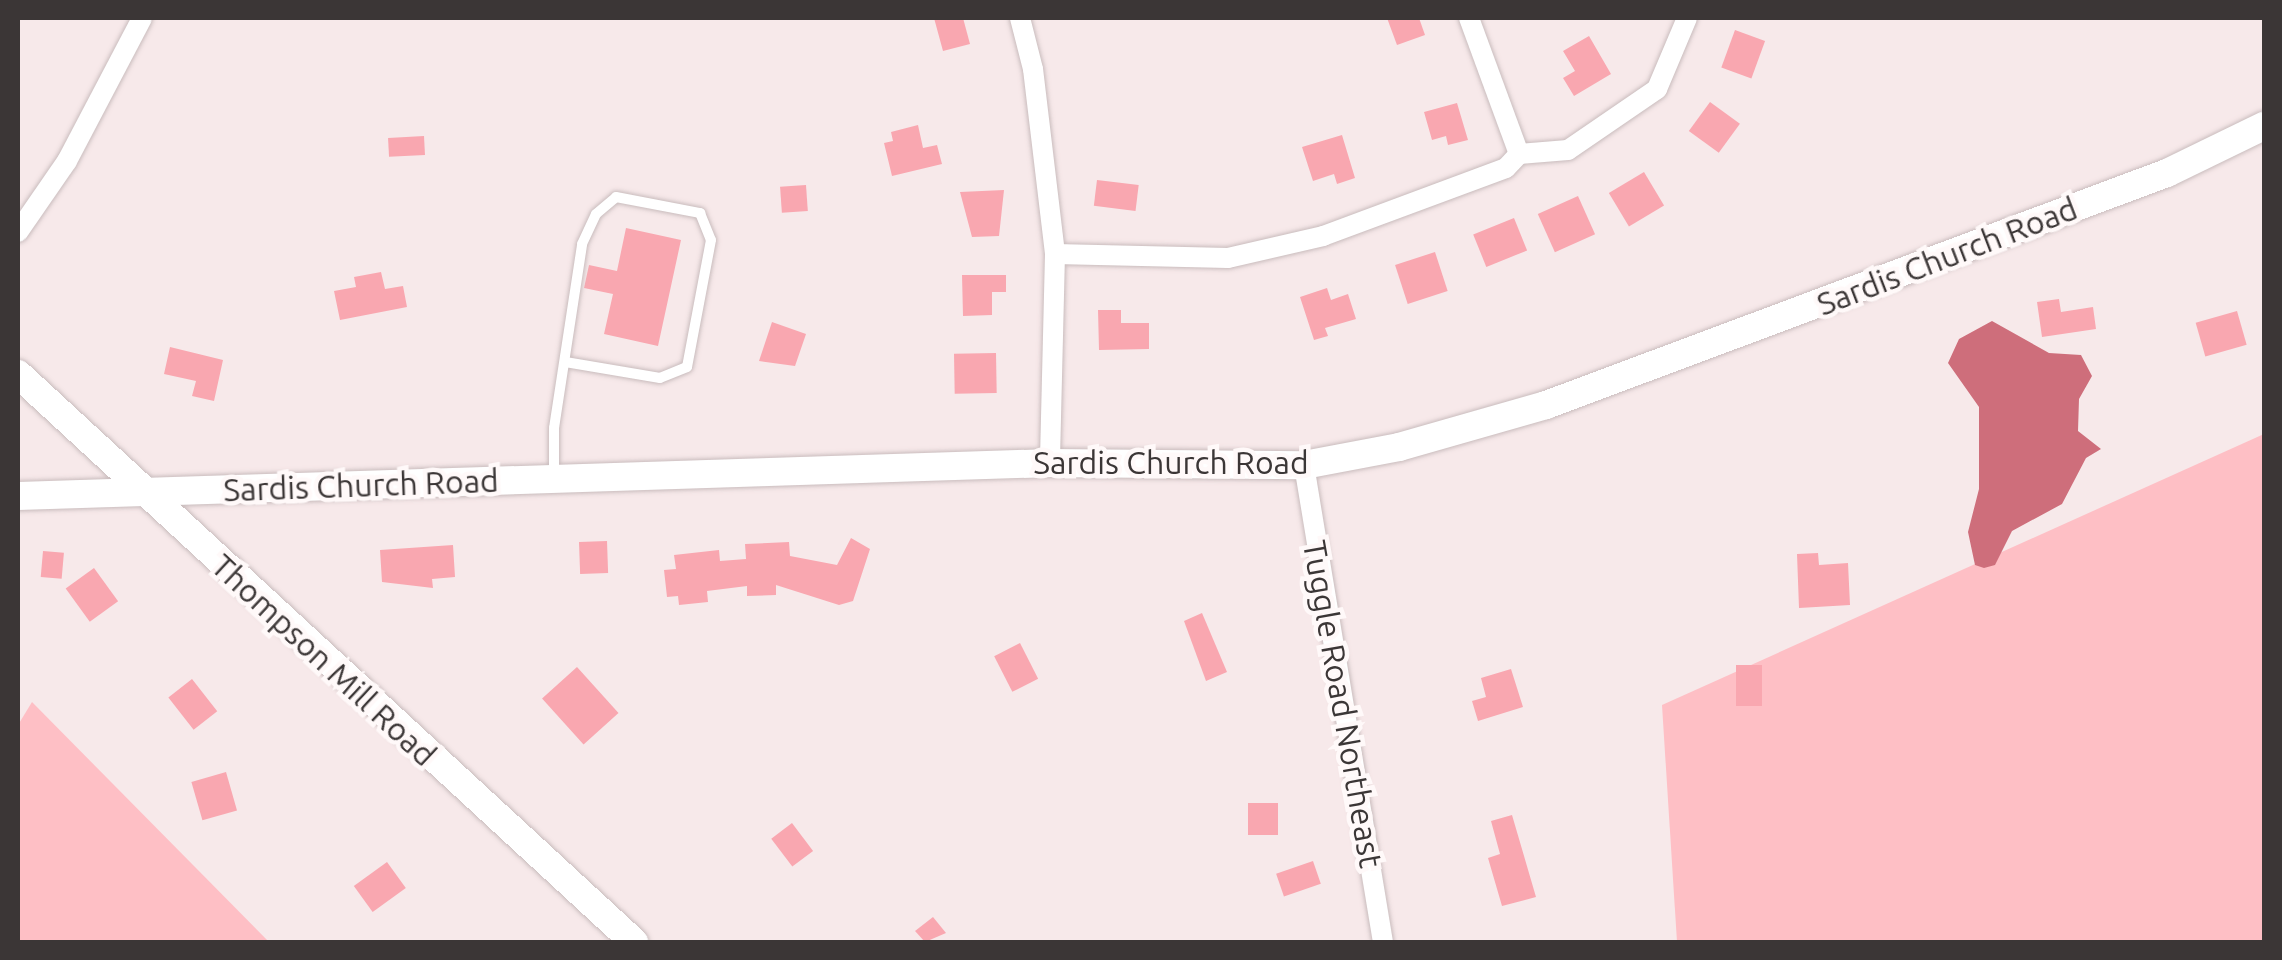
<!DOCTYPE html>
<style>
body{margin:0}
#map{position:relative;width:2282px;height:960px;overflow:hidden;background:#f7e9ea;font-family:Ubuntu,sans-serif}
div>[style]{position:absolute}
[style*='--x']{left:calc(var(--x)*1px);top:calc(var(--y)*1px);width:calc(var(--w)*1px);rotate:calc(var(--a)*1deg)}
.green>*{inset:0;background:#febfc5}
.water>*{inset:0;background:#ce6e7b}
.building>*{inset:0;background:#f9a7b0;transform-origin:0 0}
.roads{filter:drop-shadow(0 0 2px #c9bcbd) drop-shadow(0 0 2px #c9bcbd)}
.lane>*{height:10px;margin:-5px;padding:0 5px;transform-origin:5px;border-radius:5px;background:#fff}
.street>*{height:20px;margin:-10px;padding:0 10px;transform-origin:10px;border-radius:10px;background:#fff}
.secondary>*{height:28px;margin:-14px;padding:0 14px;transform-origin:14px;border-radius:14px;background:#fff}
span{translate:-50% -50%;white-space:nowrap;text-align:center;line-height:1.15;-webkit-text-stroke:9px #fff9f9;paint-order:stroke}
.street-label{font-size:32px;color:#3b3636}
.frame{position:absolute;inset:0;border:20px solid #3b3636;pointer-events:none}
</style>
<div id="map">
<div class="green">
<div style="clip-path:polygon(2264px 434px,2264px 942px,1677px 942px,1662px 705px)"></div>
<div style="clip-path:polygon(32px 702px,269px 942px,18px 942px,18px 725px)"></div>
</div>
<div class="water">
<div style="clip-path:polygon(1992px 321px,2049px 353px,2081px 355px,2092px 376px,2079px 399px,2078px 431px,2101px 449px,2086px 458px,2062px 504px,2012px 531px,1995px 565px,1984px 568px,1975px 565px,1968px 532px,1979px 489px,1979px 407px,1948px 363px,1959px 339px)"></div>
</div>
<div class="building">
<div style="clip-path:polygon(934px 18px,963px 18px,970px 44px,943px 51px)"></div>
<div style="clip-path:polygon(1387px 18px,1419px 18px,1425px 35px,1397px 45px)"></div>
<div style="left:1735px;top:30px;width:32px;height:40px;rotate:20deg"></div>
<div style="clip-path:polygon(1589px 36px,1611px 74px,1574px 96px,1563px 78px,1575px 71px,1563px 51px)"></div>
<div style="left:1710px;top:102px;width:37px;height:36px;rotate:36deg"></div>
<div style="clip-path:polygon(1457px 103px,1468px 140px,1448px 145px,1446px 136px,1432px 140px,1424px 112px)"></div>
<div style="clip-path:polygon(918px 125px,923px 148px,937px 145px,942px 164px,892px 176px,884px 143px,893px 141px,891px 132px)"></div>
<div style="clip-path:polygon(1342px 135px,1355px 178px,1337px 184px,1334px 174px,1313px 181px,1302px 147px)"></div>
<div style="left:424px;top:136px;width:19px;height:36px;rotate:87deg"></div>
<div style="left:1644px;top:172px;width:39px;height:41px;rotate:59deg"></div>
<div style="left:1097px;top:180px;width:42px;height:26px;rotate:7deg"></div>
<div style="left:806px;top:185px;width:26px;height:26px;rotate:86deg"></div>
<div style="clip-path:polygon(1004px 190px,999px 236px,972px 237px,960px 192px)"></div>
<div style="left:1578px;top:196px;width:42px;height:44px;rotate:66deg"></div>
<div style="left:1514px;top:218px;width:35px;height:44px;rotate:68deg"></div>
<div style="clip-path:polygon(626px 228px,681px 240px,658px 346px,604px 334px,613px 294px,584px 288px,589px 265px,617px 271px)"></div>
<div style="left:1435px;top:252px;width:41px;height:42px;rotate:72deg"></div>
<div style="clip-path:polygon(381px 272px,385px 289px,403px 286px,407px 307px,340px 320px,334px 291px,356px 287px,354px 277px)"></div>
<div style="clip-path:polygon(962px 275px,1006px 275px,1006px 292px,992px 292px,992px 315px,963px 316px)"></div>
<div style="clip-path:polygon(1327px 288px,1331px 300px,1348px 294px,1356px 319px,1325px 328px,1328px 336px,1314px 340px,1300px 297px)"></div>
<div style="clip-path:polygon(2059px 299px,2061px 312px,2093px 307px,2096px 329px,2042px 337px,2037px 302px)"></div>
<div style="clip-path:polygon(1098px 310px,1121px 310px,1121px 323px,1149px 323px,1149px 349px,1099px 350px)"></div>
<div style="left:2237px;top:311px;width:35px;height:43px;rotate:74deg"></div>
<div style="clip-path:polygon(772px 322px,806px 334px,795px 366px,759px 361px)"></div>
<div style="clip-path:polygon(170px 347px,223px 360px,214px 401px,192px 396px,196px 381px,164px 374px)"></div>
<div style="left:996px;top:353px;width:40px;height:42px;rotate:89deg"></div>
<div style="clip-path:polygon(851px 538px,870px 549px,853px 601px,839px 605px,776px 585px,776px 595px,747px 596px,747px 586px,707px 591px,708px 602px,679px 605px,678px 596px,667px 597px,664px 570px,676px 569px,674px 555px,719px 550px,720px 561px,746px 559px,745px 544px,789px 542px,790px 556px,837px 565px)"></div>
<div style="left:607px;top:541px;width:32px;height:28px;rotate:88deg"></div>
<div style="clip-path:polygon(453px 545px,455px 577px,432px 579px,433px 588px,382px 582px,380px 550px)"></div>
<div style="left:43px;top:551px;width:21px;height:26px;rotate:5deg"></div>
<div style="clip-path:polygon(1818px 553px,1819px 565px,1848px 563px,1850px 605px,1799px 608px,1797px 554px)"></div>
<div style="left:94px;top:568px;width:41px;height:35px;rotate:54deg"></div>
<div style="clip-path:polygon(1202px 613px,1227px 672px,1206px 681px,1184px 621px)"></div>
<div style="left:1020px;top:643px;width:40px;height:29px;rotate:63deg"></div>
<div style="left:1736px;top:665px;width:26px;height:41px"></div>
<div style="left:577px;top:667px;width:62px;height:47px;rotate:48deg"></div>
<div style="clip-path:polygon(1511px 669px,1523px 707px,1478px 721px,1472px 701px,1486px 697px,1481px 678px)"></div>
<div style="left:192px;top:679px;width:41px;height:30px;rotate:52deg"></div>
<div style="left:226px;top:772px;width:40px;height:36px;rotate:74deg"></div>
<div style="left:1278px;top:803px;width:32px;height:30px;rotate:90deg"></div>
<div style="clip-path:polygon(1512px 815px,1536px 897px,1502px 906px,1488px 858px,1500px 854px,1491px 821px)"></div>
<div style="left:792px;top:823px;width:35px;height:26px;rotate:53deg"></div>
<div style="left:1313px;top:861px;width:24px;height:39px;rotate:71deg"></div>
<div style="left:387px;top:862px;width:32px;height:41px;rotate:54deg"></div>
<div style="clip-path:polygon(933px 917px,946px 933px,925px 942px,915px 931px)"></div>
</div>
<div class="roads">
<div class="lane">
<div style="--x:554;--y:477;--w:49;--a:-90"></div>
<div style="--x:554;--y:428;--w:186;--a:-81.3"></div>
<div style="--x:582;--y:244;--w:33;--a:-65"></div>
<div style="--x:596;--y:214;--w:26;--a:-40"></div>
<div style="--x:616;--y:197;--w:86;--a:10.8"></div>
<div style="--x:700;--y:213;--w:29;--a:68"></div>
<div style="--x:711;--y:240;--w:129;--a:100.7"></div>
<div style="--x:687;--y:367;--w:29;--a:158"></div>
<div style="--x:660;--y:378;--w:96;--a:-170.4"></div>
</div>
<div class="street">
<div style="--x:1020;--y:18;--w:53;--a:75.7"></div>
<div style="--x:1033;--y:69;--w:186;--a:83.2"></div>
<div style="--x:1055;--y:254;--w:209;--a:91.4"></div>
<div style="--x:1469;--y:18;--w:145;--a:69.8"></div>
<div style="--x:18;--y:232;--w:86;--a:-55.4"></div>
<div style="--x:67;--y:161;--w:161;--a:-62.3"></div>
<div style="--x:1055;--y:254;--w:173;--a:1.3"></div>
<div style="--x:1228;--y:258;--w:98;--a:-13"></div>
<div style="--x:1323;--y:236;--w:195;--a:-20.4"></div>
<div style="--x:1506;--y:168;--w:19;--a:-47"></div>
<div style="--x:1519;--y:154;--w:49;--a:-4.7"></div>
<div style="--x:1568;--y:150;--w:108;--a:-34.4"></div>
<div style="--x:1657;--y:89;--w:77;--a:-67.1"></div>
<div style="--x:1304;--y:465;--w:483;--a:80.6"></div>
</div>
<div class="secondary">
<div style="--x:18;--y:374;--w:838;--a:42.68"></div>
<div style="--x:18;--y:496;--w:1033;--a:-1.83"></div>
<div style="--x:1050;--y:463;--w:254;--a:0.5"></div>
<div style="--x:1304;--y:465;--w:97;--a:-10.7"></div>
<div style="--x:1399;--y:447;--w:153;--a:-15.9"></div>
<div style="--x:1546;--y:405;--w:663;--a:-20.49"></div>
<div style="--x:2167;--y:173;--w:108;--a:-25.9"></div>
</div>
</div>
<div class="street-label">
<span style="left:1947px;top:256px;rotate:-21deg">Sardis Church Road</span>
<span style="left:1171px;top:462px">Sardis Church Road</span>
<span style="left:361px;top:485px;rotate:-2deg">Sardis Church Road</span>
<span style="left:324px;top:660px;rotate:43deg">Thompson Mill Road</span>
<span style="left:1343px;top:704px;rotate:80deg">Tuggle Road Northeast</span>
</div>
<div class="frame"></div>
</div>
